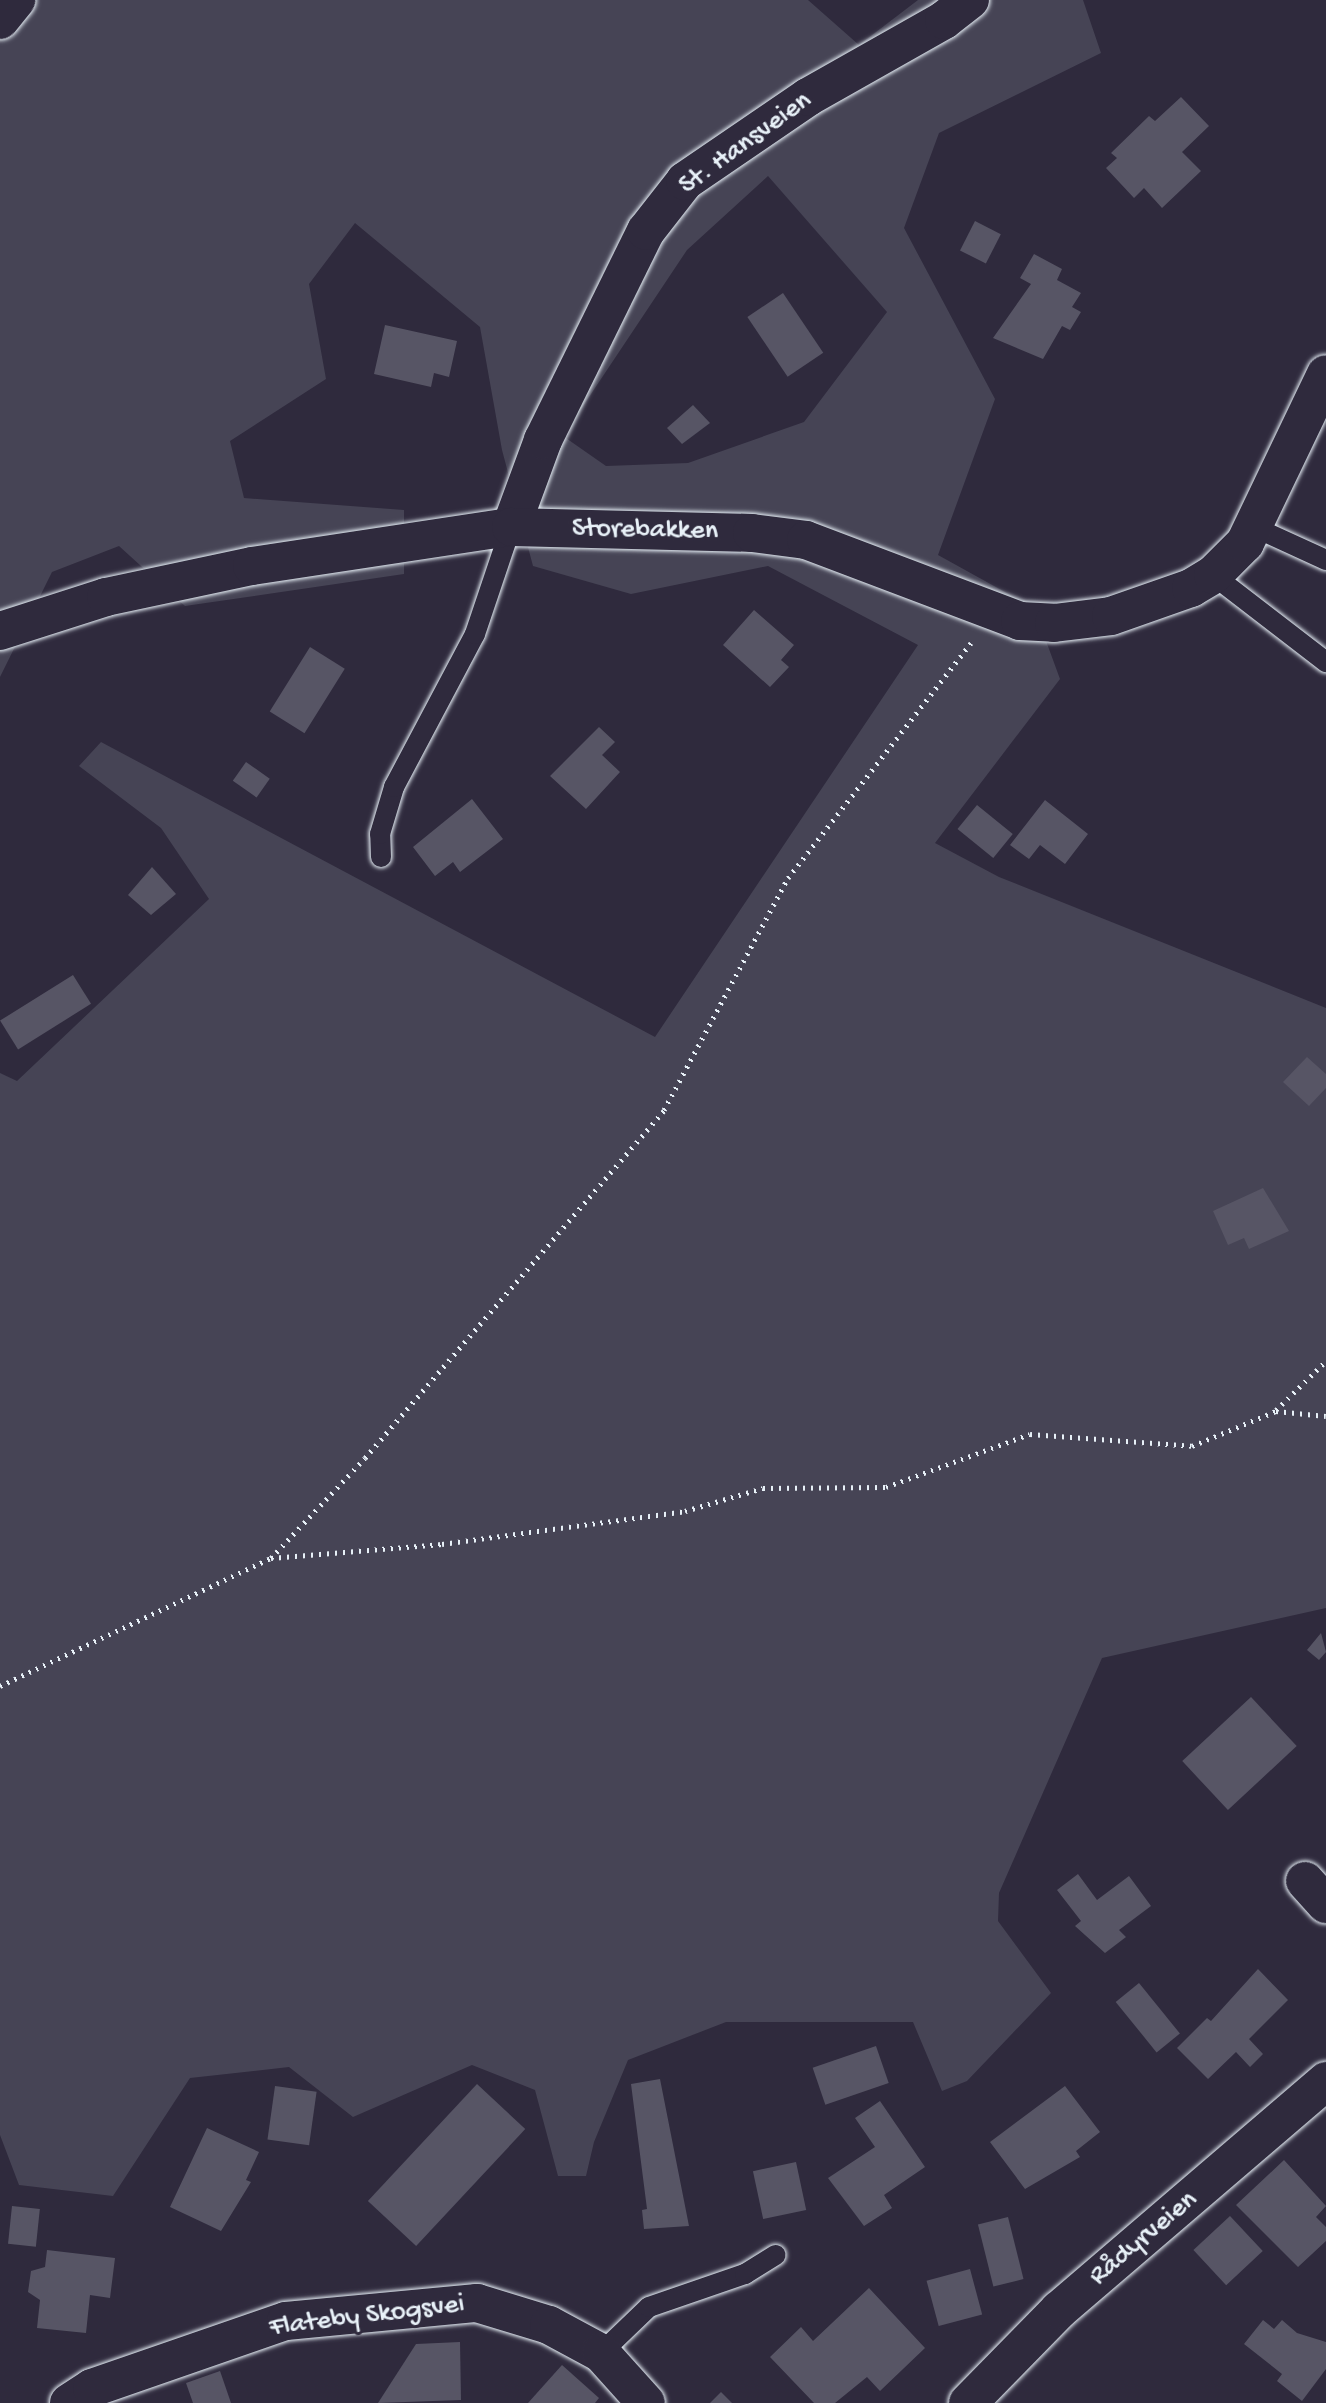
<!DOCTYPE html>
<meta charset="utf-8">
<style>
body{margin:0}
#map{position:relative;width:1326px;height:2403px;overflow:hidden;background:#2f2a3d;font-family:"Gochi Hand",sans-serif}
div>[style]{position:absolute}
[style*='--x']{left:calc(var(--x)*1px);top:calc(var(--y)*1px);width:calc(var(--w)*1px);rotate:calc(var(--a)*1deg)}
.green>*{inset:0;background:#464455}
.building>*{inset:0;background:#575565;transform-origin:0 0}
.path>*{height:5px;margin-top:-2.5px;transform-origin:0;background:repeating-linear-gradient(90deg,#e8f1f8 0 2px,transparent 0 8px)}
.roads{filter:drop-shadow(0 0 2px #e8f1f8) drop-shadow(0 0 2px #e8f1f8)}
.lane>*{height:20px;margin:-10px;padding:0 10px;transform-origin:10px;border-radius:10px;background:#2f2a3d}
.street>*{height:38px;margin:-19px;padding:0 19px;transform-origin:19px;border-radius:19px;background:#2f2a3d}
span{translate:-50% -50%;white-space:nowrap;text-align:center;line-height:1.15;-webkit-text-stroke:6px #2f2a3d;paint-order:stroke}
.street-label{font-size:28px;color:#e8f1f8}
</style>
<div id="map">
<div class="green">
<div style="clip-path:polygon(evenodd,0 0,808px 0,859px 45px,918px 0,1083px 0,1101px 53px,939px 133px,904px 228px,995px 399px,938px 555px,1034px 608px,1060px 679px,935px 843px,999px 877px,1326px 1008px,1326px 1608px,1102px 1658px,999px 1893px,998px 1921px,1051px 1993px,967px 2081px,942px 2091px,913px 2022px,726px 2022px,628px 2060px,594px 2142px,586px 2176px,558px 2176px,535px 2090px,472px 2065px,353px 2117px,289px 2067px,190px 2078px,113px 2196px,19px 2185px,0 2135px,0 1073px,17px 1081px,209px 899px,161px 828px,79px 766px,101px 742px,655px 1037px,918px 645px,768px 566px,631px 594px,533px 566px,502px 450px,480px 327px,355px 223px,309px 284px,326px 379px,230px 441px,244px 498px,404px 510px,404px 574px,185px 606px,119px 546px,52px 572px,0 677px,0 0,768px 176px,887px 312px,804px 422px,688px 463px,606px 466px,563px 436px,687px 250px,768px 176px)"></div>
</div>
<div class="building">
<div style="clip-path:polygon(1181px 97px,1209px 126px,1182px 152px,1201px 171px,1162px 208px,1144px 188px,1134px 198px,1106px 168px,1117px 158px,1111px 153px,1149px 116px,1155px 121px)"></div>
<div style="left:975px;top:221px;width:29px;height:33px;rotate:27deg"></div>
<div style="clip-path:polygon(1034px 254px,1062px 269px,1057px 280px,1081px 293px,1072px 307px,1081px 312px,1070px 330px,1062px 326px,1043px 359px,993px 338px,1031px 284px,1020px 278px)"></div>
<div style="left:783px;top:293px;width:72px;height:43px;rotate:56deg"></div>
<div style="clip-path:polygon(385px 325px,457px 341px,449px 377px,434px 373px,431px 387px,374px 374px)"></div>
<div style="clip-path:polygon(693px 405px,710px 423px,682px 444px,667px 428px)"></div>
<div style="clip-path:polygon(754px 610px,794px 645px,781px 660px,789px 667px,770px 687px,723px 645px)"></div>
<div style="left:310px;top:647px;width:41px;height:76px;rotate:32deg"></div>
<div style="clip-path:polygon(599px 727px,615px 742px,602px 755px,620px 772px,586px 809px,550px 776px)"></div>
<div style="left:246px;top:762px;width:29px;height:23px;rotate:35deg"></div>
<div style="clip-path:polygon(472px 799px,503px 839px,460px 872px,453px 862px,435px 876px,413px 847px)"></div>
<div style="clip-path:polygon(1045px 800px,1088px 834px,1065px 864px,1040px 845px,1029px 859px,1010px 845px)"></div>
<div style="left:977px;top:805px;width:46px;height:31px;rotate:39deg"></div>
<div style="clip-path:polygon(152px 867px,176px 894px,151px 915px,128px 895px)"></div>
<div style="left:73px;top:975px;width:34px;height:86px;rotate:58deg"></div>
<div style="clip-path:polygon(1307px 1057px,1326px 1074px,1326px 1088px,1309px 1106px,1283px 1082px)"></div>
<div style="clip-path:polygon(1263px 1188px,1289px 1231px,1249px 1249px,1244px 1238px,1228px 1245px,1213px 1211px)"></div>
<div style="clip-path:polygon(1321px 1633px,1326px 1652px,1319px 1660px,1307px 1650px)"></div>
<div style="left:1251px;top:1697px;width:67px;height:94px;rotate:47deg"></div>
<div style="clip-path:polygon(1078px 1874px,1097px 1900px,1129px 1876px,1151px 1906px,1119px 1930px,1126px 1937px,1105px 1953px,1075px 1926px,1081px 1921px,1057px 1890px)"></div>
<div style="clip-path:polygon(1258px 1969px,1288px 2000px,1249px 2039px,1263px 2054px,1250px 2067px,1236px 2052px,1208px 2079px,1177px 2048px,1207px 2018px,1211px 2021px)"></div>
<div style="left:1139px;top:1983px;width:65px;height:30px;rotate:51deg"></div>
<div style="left:876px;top:2046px;width:39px;height:67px;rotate:71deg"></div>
<div style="clip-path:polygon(660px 2079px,689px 2226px,644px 2229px,642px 2210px,647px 2209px,631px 2084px)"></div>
<div style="left:477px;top:2084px;width:66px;height:160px;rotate:43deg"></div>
<div style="left:275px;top:2086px;width:42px;height:54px;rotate:8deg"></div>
<div style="clip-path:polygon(1065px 2086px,1100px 2132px,1076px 2151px,1080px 2157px,1025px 2189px,990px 2142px)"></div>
<div style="clip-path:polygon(880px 2101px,925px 2167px,884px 2195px,892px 2208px,864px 2226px,828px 2178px,875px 2147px,855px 2118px)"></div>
<div style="clip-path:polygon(207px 2128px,259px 2152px,246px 2180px,251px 2182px,221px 2231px,170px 2207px)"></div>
<div style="clip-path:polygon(1284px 2160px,1326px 2206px,1316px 2217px,1326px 2227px,1326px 2241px,1298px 2267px,1236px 2205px)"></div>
<div style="left:796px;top:2162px;width:49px;height:44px;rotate:78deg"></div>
<div style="left:12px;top:2206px;width:28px;height:38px;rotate:6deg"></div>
<div style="left:1230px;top:2216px;width:48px;height:50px;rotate:47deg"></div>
<div style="left:1008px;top:2217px;width:64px;height:31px;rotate:76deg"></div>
<div style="clip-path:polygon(47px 2250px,115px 2258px,110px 2298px,90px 2295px,86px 2333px,37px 2328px,40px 2300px,28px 2292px,31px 2271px,45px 2267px)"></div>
<div style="left:970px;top:2269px;width:47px;height:45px;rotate:75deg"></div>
<div style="clip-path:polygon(869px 2288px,925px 2348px,880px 2391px,867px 2377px,835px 2403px,814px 2403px,770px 2357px,801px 2327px,813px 2341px)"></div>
<div style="clip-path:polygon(1263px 2320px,1274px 2329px,1282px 2320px,1297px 2333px,1326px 2342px,1326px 2369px,1302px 2401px,1277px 2381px,1282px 2374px,1244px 2344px)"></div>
<div style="clip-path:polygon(460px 2342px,461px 2400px,378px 2403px,416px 2344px)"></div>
<div style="clip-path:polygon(562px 2365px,599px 2398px,595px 2403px,528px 2403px)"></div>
<div style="clip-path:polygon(220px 2371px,231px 2403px,193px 2403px,186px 2383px)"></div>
<div style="clip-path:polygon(721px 2392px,732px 2403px,710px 2403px)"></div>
</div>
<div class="path">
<div style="--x:1276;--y:1410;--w:70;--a:-44.4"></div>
<div style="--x:271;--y:1558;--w:137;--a:-46.8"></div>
<div style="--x:365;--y:1458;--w:459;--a:-49.3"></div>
<div style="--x:664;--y:1110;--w:263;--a:-61.9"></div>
<div style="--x:788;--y:878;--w:298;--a:-52.1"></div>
<div style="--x:0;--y:1686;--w:300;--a:-25.3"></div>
<div style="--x:271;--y:1558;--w:172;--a:-4.7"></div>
<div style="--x:442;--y:1544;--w:245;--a:-7.7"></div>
<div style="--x:685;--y:1511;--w:81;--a:-16.4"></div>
<div style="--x:763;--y:1488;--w:123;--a:-0.5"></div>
<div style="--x:886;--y:1487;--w:153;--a:-20.2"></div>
<div style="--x:1030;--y:1434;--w:162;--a:4.2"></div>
<div style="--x:1192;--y:1446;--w:91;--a:-22.6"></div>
<div style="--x:1276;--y:1411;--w:50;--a:5.7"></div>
</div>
<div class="roads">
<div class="lane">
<div style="--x:1254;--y:527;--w:79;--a:24.6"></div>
<div style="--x:1213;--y:575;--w:143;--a:37.6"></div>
<div style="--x:381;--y:857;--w:23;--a:-92"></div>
<div style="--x:380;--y:834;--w:49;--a:-73.4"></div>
<div style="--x:394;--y:787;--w:173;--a:-62.1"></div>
<div style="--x:475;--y:634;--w:113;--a:-71.4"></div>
<div style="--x:601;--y:2353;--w:66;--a:-43.8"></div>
<div style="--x:649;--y:2307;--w:102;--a:-19"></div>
<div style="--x:745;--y:2274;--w:36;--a:-32"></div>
</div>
<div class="street">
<div style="--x:0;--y:20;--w:26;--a:-51"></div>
<div style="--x:511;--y:527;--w:93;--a:-69.8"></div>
<div style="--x:543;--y:440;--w:233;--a:-63.8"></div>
<div style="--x:646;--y:231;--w:63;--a:-52"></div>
<div style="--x:685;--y:181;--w:149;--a:-34.3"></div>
<div style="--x:808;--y:97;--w:156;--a:-29.5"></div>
<div style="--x:944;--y:20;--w:33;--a:-38"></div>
<div style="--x:0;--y:631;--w:111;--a:-17.8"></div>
<div style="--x:106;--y:597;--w:149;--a:-12"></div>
<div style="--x:252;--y:566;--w:262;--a:-8.6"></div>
<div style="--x:511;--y:527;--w:241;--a:1.4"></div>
<div style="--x:752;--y:533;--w:54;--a:7.4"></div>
<div style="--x:806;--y:540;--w:229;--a:20.7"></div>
<div style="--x:1020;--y:621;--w:34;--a:3"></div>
<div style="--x:1054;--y:623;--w:57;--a:-7"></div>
<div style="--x:1111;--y:616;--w:85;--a:-19.3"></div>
<div style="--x:1191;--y:588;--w:26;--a:-31"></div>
<div style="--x:1213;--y:575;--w:45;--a:-45"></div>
<div style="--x:1245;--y:543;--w:187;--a:-64.4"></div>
<div style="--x:1305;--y:1881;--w:31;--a:48"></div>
<div style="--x:69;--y:2403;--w:27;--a:-33"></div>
<div style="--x:92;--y:2388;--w:205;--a:-19.1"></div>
<div style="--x:286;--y:2321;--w:192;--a:-5.4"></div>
<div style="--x:477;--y:2303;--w:75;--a:17"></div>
<div style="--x:549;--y:2325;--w:59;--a:28.3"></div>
<div style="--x:601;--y:2353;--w:67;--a:48"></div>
<div style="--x:968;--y:2403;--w:130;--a:-45.6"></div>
<div style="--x:1059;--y:2310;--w:352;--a:-40.6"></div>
</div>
</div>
<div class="street-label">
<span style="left:746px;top:144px;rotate:-36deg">St. Hansveien</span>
<span style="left:645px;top:531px;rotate:1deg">Storebakken</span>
<span style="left:1144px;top:2239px;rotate:-40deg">Rådyrveien</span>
<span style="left:367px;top:2317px;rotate:-7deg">Flateby Skogsvei</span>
</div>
</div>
